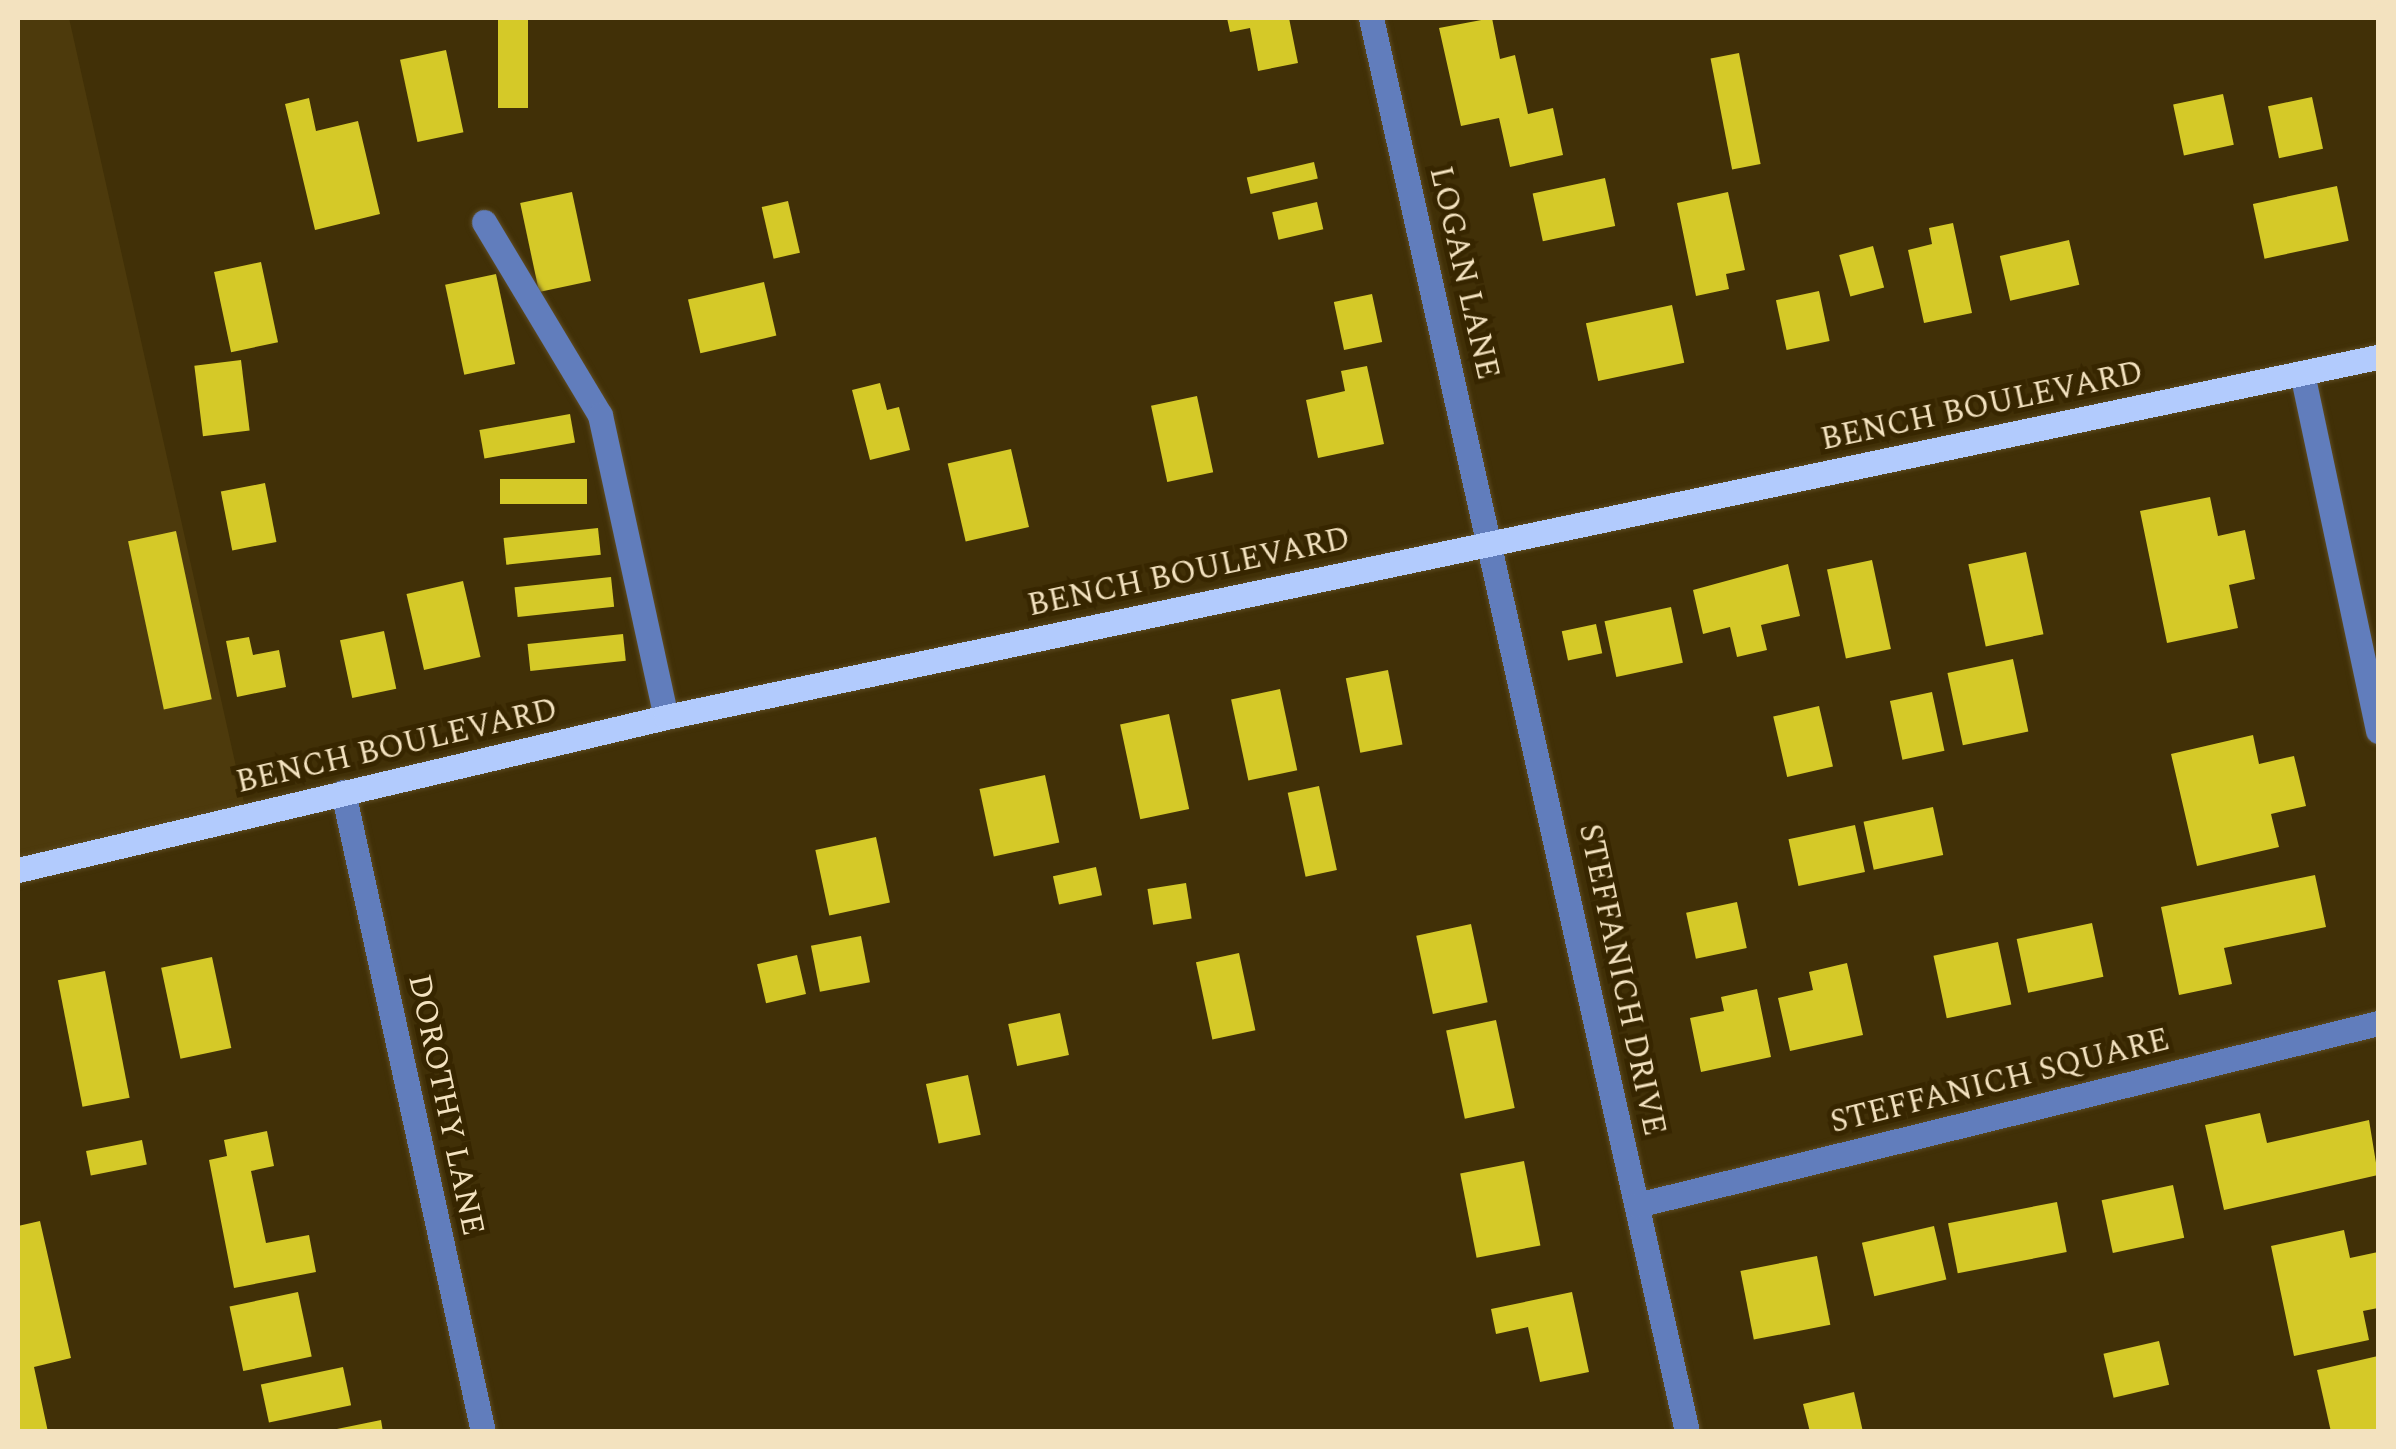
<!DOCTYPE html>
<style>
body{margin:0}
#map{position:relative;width:2396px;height:1449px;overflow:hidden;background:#413007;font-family:Spectral,serif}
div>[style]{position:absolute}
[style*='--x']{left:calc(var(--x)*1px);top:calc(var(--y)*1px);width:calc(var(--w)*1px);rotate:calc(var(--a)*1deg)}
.built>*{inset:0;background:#4d3a0c}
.building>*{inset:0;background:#d5c928;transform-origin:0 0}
.roads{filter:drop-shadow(0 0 2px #5d4c24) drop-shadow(0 0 2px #5d4c24)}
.minor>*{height:25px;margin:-12.5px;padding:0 12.5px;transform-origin:12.5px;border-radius:12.5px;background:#617dbc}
.major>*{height:25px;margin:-12.5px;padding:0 12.5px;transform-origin:12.5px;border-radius:12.5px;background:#b2cbfd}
span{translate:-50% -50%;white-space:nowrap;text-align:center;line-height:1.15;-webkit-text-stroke:10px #372600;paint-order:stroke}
.street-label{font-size:32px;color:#f3e2bf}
.frame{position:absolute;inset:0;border:20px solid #f3e2bf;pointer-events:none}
</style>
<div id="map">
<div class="built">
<div style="clip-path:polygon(18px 18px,69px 18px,247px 816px,18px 869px)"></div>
</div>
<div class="building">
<div style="left:498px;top:18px;width:30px;height:90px"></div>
<div style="clip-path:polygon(1227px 18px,1289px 18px,1298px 63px,1258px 71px,1250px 28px,1230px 32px)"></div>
<div style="clip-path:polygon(1492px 18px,1500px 59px,1515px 55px,1528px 114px,1553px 108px,1563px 155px,1510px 167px,1499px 118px,1461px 126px,1439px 28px)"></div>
<div style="left:446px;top:50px;width:84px;height:47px;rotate:78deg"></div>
<div style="left:1739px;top:53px;width:113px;height:29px;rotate:79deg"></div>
<div style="left:2223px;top:94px;width:52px;height:51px;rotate:78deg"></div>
<div style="left:2312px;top:97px;width:53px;height:45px;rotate:78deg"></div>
<div style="clip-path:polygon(309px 98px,316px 131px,358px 121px,380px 214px,315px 230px,285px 104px)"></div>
<div style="left:1314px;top:162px;width:17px;height:69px;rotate:77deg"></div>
<div style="left:1605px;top:178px;width:49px;height:74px;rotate:78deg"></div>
<div style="left:2337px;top:186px;width:56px;height:86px;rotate:78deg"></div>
<div style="left:572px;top:192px;width:91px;height:53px;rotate:78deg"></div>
<div style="clip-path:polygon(1728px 192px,1745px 270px,1726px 274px,1729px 289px,1696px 296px,1677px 203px)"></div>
<div style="left:788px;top:201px;width:53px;height:27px;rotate:77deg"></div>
<div style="left:1317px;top:202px;width:28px;height:46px;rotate:77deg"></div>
<div style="clip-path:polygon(1953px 223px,1972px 313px,1924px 323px,1908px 250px,1932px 244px,1929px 228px)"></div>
<div style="left:2069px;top:240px;width:46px;height:71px;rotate:77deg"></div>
<div style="left:1873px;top:246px;width:43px;height:35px;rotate:75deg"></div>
<div style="left:261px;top:262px;width:82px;height:48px;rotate:78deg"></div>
<div style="left:496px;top:274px;width:92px;height:52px;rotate:78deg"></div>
<div style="left:764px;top:282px;width:55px;height:78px;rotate:77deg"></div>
<div style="left:1819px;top:291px;width:51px;height:44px;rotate:78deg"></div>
<div style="left:1372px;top:294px;width:49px;height:39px;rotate:78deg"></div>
<div style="left:1672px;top:305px;width:59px;height:88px;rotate:78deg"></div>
<div style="left:241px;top:360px;width:71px;height:47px;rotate:83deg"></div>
<div style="clip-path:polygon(1367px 366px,1384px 444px,1318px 458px,1306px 400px,1345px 391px,1341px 371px)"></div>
<div style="clip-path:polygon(880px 383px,887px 410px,899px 407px,910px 450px,870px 460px,852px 390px)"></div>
<div style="left:1197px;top:396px;width:78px;height:47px;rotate:78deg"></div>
<div style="left:570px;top:414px;width:29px;height:92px;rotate:80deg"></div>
<div style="left:1011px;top:449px;width:80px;height:65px;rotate:77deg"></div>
<div style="left:500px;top:479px;width:87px;height:25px"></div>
<div style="left:265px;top:483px;width:60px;height:45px;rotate:79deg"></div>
<div style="clip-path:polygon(2210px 497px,2218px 536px,2245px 530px,2255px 579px,2229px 585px,2238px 628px,2167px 643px,2140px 511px)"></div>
<div style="left:598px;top:528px;width:27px;height:95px;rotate:84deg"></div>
<div style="left:176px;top:531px;width:172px;height:49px;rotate:78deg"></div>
<div style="left:2026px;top:552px;width:84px;height:59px;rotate:78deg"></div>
<div style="left:1872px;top:560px;width:91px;height:46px;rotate:78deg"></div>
<div style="clip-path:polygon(1788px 564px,1800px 616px,1761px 625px,1767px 650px,1737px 657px,1730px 627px,1703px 634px,1693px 590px)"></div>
<div style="left:611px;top:577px;width:30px;height:97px;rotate:84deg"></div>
<div style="left:463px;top:581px;width:78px;height:58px;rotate:77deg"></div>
<div style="left:1671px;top:607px;width:57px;height:68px;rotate:78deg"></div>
<div style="left:1596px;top:624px;width:30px;height:35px;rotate:78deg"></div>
<div style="left:384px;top:631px;width:59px;height:45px;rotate:78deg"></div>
<div style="left:623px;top:634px;width:27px;height:96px;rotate:84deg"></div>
<div style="clip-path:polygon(249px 637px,253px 655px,279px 650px,286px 687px,237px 697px,226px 641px)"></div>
<div style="left:2013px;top:659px;width:74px;height:67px;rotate:78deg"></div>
<div style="left:1388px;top:670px;width:76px;height:43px;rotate:79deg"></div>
<div style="left:1280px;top:689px;width:83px;height:50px;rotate:78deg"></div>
<div style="left:1932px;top:692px;width:60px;height:43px;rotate:78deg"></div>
<div style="left:1819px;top:706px;width:62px;height:47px;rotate:77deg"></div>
<div style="left:1169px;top:714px;width:97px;height:50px;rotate:78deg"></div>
<div style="clip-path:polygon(2253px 735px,2259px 764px,2294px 756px,2306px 806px,2271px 814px,2279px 847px,2197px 866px,2171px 754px)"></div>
<div style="left:1045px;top:775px;width:69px;height:67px;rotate:78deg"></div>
<div style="left:1319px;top:786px;width:86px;height:32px;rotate:78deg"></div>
<div style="left:1933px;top:807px;width:49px;height:71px;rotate:78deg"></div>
<div style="left:1855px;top:825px;width:48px;height:68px;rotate:78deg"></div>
<div style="left:876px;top:837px;width:67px;height:62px;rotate:78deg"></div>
<div style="left:1096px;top:867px;width:29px;height:44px;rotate:78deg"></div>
<div style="clip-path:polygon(2315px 875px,2326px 927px,2224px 948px,2232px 984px,2179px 995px,2161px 907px)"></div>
<div style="left:1186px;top:883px;width:36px;height:39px;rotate:81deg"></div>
<div style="left:1737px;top:902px;width:47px;height:52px;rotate:78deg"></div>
<div style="left:2092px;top:923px;width:55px;height:77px;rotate:78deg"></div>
<div style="left:1471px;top:924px;width:80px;height:56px;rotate:78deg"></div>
<div style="left:861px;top:936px;width:47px;height:51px;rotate:79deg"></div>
<div style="left:1998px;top:942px;width:64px;height:66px;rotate:78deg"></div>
<div style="left:1239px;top:953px;width:79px;height:44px;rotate:78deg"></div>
<div style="left:797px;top:955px;width:40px;height:41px;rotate:77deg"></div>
<div style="left:212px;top:957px;width:93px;height:52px;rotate:78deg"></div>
<div style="clip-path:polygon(1847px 963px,1863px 1035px,1790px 1051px,1778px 998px,1813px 990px,1809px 972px)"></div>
<div style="left:105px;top:971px;width:129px;height:48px;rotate:79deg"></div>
<div style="clip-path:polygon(1757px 989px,1771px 1057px,1701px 1072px,1690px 1018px,1724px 1011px,1721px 997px)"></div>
<div style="left:1060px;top:1013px;width:43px;height:53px;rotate:78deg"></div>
<div style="left:1496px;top:1020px;width:90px;height:51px;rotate:78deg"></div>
<div style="left:968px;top:1075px;width:61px;height:43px;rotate:78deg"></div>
<div style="clip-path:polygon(2260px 1113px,2267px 1143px,2369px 1120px,2378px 1175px,2224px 1210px,2205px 1125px)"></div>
<div style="clip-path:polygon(267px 1131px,274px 1166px,251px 1171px,266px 1243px,309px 1235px,316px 1272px,234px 1288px,209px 1160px,227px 1156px,224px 1140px)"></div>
<div style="left:142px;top:1140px;width:25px;height:57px;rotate:79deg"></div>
<div style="left:1524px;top:1161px;width:86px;height:65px;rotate:79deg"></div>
<div style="left:2173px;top:1185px;width:54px;height:73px;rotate:78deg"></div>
<div style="left:2057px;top:1202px;width:51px;height:111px;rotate:79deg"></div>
<div style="clip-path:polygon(40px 1221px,71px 1358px,34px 1367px,48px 1432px,18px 1432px,18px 1226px)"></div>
<div style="left:1934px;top:1226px;width:55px;height:74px;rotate:77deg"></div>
<div style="clip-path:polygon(2344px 1230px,2350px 1258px,2378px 1252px,2378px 1308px,2363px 1311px,2369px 1340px,2294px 1356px,2271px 1246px)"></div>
<div style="left:1817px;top:1256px;width:70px;height:78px;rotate:79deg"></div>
<div style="left:298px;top:1292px;width:66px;height:70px;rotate:78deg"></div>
<div style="clip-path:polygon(1572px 1292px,1589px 1372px,1540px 1382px,1528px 1327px,1496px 1334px,1491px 1309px)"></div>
<div style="left:2159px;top:1341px;width:45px;height:57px;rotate:77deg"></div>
<div style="clip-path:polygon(2378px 1356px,2378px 1432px,2331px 1432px,2317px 1370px)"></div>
<div style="left:343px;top:1367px;width:39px;height:84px;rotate:78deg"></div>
<div style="clip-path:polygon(1854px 1392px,1863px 1432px,1810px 1432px,1803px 1404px)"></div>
<div style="clip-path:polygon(381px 1420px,383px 1432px,332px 1432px,332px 1430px)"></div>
</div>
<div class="roads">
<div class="minor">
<div style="--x:1371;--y:18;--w:1449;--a:77.4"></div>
<div style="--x:484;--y:222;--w:225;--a:59"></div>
<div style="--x:600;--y:415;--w:309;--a:77.7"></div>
<div style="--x:2302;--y:373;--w:366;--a:78"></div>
<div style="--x:343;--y:792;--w:655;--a:77.66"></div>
<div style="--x:1637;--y:1205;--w:763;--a:-13.8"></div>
</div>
<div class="major">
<div style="--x:18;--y:870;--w:666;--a:-13.28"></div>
<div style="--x:666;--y:717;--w:1749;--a:-11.88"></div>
</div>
</div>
<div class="street-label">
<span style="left:1463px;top:273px;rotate:77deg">LOGAN LANE</span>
<span style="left:1982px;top:407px;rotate:-12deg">BENCH BOULEVARD</span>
<span style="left:1189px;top:573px;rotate:-12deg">BENCH BOULEVARD</span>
<span style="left:397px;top:747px;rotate:-13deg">BENCH BOULEVARD</span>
<span style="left:1621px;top:980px;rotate:78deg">STEFFANICH DRIVE</span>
<span style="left:2000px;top:1082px;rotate:-14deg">STEFFANICH SQUARE</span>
<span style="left:445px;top:1105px;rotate:78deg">DOROTHY LANE</span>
</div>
<div class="frame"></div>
</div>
